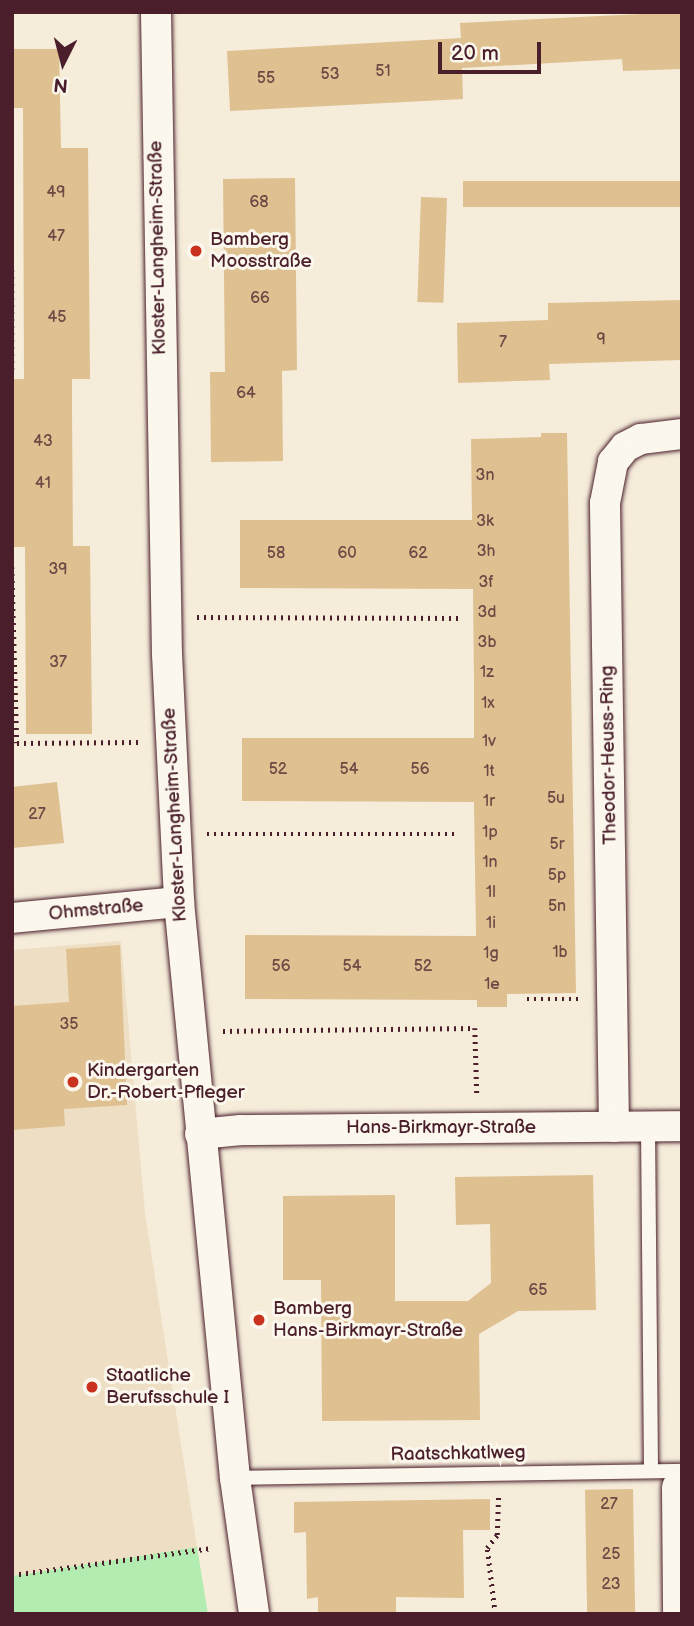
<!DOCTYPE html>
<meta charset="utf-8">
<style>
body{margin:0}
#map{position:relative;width:694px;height:1626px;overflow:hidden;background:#f5ecda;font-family:"Balsamiq Sans",sans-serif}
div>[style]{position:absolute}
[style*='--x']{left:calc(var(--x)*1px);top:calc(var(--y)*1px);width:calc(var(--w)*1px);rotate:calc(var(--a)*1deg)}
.built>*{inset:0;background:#eedfc4}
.green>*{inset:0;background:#b2ecb1}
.building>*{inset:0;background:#dec091;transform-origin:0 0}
.path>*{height:4.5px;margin-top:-2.25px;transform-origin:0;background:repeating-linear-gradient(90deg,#4a1f2b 0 2px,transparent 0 7px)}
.roads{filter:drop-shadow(0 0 2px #4a1f2b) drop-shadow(0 0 2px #4a1f2b)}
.lane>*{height:14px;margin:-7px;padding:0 7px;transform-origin:7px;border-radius:7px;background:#fbf7ec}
.street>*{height:30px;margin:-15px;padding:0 15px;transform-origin:15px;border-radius:15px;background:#fbf7ec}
.dots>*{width:19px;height:19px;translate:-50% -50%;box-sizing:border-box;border:4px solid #fbf7ec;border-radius:50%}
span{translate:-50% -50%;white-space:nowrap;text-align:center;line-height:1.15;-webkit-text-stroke:6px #fbf7ec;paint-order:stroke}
.number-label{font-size:16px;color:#6f4744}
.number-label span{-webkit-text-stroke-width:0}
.poi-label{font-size:19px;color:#4a1f2b}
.left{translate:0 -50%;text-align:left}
.street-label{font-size:19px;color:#4a1f2b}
.frame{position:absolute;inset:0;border:14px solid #4a1f2b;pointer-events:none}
.north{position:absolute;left:28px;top:28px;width:70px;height:70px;-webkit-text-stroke:5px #fbf7ec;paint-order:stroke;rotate:186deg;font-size:19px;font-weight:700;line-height:28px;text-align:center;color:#4a1f2b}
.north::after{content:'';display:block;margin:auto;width:24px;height:32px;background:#4a1f2b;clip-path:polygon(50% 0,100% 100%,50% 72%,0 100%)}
.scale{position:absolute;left:438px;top:42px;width:103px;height:32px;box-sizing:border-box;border:4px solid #4a1f2b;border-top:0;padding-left:9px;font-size:21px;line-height:24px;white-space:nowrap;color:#4a1f2b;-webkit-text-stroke:5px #fbf7ec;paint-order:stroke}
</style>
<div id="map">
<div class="built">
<div style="clip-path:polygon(121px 941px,145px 1213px,197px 1547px,12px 1576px,12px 950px)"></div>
</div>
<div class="green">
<div style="clip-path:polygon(197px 1547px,208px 1614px,12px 1614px,12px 1576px)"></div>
</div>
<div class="building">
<div style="clip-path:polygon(682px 12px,682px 69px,623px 71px,622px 59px,462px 68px,463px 99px,230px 111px,227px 51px,461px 38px,460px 23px)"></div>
<div style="clip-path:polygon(12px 49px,59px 49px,61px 148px,88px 148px,90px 379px,72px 379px,72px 407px,73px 546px,90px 546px,92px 734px,26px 734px,25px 547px,14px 547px,13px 379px,24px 379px,23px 108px,12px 108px)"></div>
<div style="clip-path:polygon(295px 178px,297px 370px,282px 371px,283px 461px,211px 462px,210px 372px,225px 372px,223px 179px)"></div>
<div style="left:682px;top:181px;width:26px;height:219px;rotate:90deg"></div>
<div style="left:421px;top:197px;width:26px;height:105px;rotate:2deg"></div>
<div style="clip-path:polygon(682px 300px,682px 360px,549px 364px,550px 380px,458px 383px,457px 323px,548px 320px,548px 303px)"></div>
<div style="clip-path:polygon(541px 433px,567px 433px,576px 993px,507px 994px,507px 1007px,477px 1007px,477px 1000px,245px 999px,245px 935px,476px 936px,474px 802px,242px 801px,242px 738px,474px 738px,474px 681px,473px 589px,240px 588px,240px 520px,472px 520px,471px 439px,541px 437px)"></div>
<div style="clip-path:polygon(57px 782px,64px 843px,12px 848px,12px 787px)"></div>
<div style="clip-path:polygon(120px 945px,127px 1105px,64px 1109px,65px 1126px,12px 1130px,12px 1006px,69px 1002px,66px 949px)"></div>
<div style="clip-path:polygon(593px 1175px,596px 1310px,518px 1311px,479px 1334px,480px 1420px,322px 1421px,321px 1280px,283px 1280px,283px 1196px,395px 1195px,395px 1301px,468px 1301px,491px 1283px,490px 1224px,456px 1225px,455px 1177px)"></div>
<div style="left:633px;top:1489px;width:125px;height:48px;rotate:89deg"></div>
<div style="clip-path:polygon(490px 1499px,490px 1530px,463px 1530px,464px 1598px,396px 1597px,396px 1614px,318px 1614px,318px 1597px,307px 1599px,306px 1532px,294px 1533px,294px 1502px)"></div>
</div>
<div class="path">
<div style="--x:12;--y:270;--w:102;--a:90"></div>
<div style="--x:12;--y:567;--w:176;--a:88.4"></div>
<div style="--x:17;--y:743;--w:122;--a:-0.5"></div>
<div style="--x:197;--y:617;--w:262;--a:0.2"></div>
<div style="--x:207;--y:834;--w:251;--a:0"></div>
<div style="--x:527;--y:999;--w:53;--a:0"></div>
<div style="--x:223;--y:1031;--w:252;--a:-0.7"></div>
<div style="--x:475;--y:1028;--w:68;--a:88.3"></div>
<div style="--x:12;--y:1575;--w:202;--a:-7.7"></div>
<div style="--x:495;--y:1614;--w:66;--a:-96.9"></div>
<div style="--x:487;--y:1548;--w:16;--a:-52"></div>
<div style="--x:497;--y:1535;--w:38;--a:-88"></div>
</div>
<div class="roads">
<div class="lane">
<div style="--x:648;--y:1126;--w:345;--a:89.5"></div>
<div style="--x:235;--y:1478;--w:447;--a:-0.9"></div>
</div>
<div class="street">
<div style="--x:156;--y:12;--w:642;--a:89.02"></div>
<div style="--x:167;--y:654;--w:248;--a:87.2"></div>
<div style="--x:179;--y:902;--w:579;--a:84.45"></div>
<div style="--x:235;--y:1478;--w:137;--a:82"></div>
<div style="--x:12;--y:918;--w:168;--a:-5.5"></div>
<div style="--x:614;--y:1127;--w:624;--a:-90.83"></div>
<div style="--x:605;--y:503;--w:42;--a:-79"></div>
<div style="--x:613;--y:462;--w:19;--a:-51"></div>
<div style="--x:625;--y:447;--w:18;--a:-27"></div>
<div style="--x:641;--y:439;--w:41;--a:-7"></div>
<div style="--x:200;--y:1134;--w:41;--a:-5.6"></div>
<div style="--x:241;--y:1130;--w:441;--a:-0.5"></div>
<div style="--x:677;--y:1487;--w:127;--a:89.5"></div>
</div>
</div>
<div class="dots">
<div style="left:196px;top:251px;background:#c8321e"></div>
<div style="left:73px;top:1082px;background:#c8321e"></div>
<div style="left:259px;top:1320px;background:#c8321e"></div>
<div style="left:92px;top:1387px;background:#c8321e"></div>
</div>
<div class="number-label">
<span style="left:383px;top:72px">51</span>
<span style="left:330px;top:75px">53</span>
<span style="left:266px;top:79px">55</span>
<span style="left:56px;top:193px">49</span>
<span style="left:259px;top:203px">68</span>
<span style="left:56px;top:237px">47</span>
<span style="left:260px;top:299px">66</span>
<span style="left:57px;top:318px">45</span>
<span style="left:601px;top:340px">9</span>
<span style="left:503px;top:343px">7</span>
<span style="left:246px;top:394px">64</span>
<span style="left:43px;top:442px">43</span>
<span style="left:485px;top:476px">3n</span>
<span style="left:43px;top:484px">41</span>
<span style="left:485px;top:522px">3k</span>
<span style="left:486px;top:552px">3h</span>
<span style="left:276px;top:554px">58</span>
<span style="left:347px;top:554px">60</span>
<span style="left:418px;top:554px">62</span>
<span style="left:58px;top:570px">39</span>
<span style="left:486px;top:583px">3f</span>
<span style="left:487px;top:613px">3d</span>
<span style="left:487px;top:643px">3b</span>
<span style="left:58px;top:663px">37</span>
<span style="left:487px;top:673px">1z</span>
<span style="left:488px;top:704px">1x</span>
<span style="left:489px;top:742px">1v</span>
<span style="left:278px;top:770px">52</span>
<span style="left:349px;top:770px">54</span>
<span style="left:420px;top:770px">56</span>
<span style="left:489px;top:772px">1t</span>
<span style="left:556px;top:799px">5u</span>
<span style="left:489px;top:802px">1r</span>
<span style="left:37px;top:815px">27</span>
<span style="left:490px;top:833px">1p</span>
<span style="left:557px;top:845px">5r</span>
<span style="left:490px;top:863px">1n</span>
<span style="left:557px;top:876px">5p</span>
<span style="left:491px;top:893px">1l</span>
<span style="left:557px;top:907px">5n</span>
<span style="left:491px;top:924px">1i</span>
<span style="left:560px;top:953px">1b</span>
<span style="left:491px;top:954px">1g</span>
<span style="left:281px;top:967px">56</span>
<span style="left:352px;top:967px">54</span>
<span style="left:423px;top:967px">52</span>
<span style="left:492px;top:985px">1e</span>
<span style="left:69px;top:1025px">35</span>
<span style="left:538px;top:1291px">65</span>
<span style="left:609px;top:1505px">27</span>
<span style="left:611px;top:1555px">25</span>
<span style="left:611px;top:1585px">23</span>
</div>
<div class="poi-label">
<span class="left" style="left:210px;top:251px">Bamberg<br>Moosstraße</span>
<span class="left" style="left:87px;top:1082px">Kindergarten<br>Dr.-Robert-Pfleger</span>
<span class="left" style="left:273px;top:1320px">Bamberg<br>Hans-Birkmayr-Straße</span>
<span class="left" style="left:106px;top:1387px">Staatliche<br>Berufsschule I</span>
</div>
<div class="street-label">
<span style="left:158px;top:248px;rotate:-91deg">Kloster-Langheim-Straße</span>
<span style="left:609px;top:755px;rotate:-91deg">Theodor-Heuss-Ring</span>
<span style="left:175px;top:815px;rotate:-93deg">Kloster-Langheim-Straße</span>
<span style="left:96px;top:910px;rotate:-5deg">Ohmstraße</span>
<span style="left:441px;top:1128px">Hans-Birkmayr-Straße</span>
<span style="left:458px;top:1454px;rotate:-1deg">Raatschkatlweg</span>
</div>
<div class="frame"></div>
<div class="north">N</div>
<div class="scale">20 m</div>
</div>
